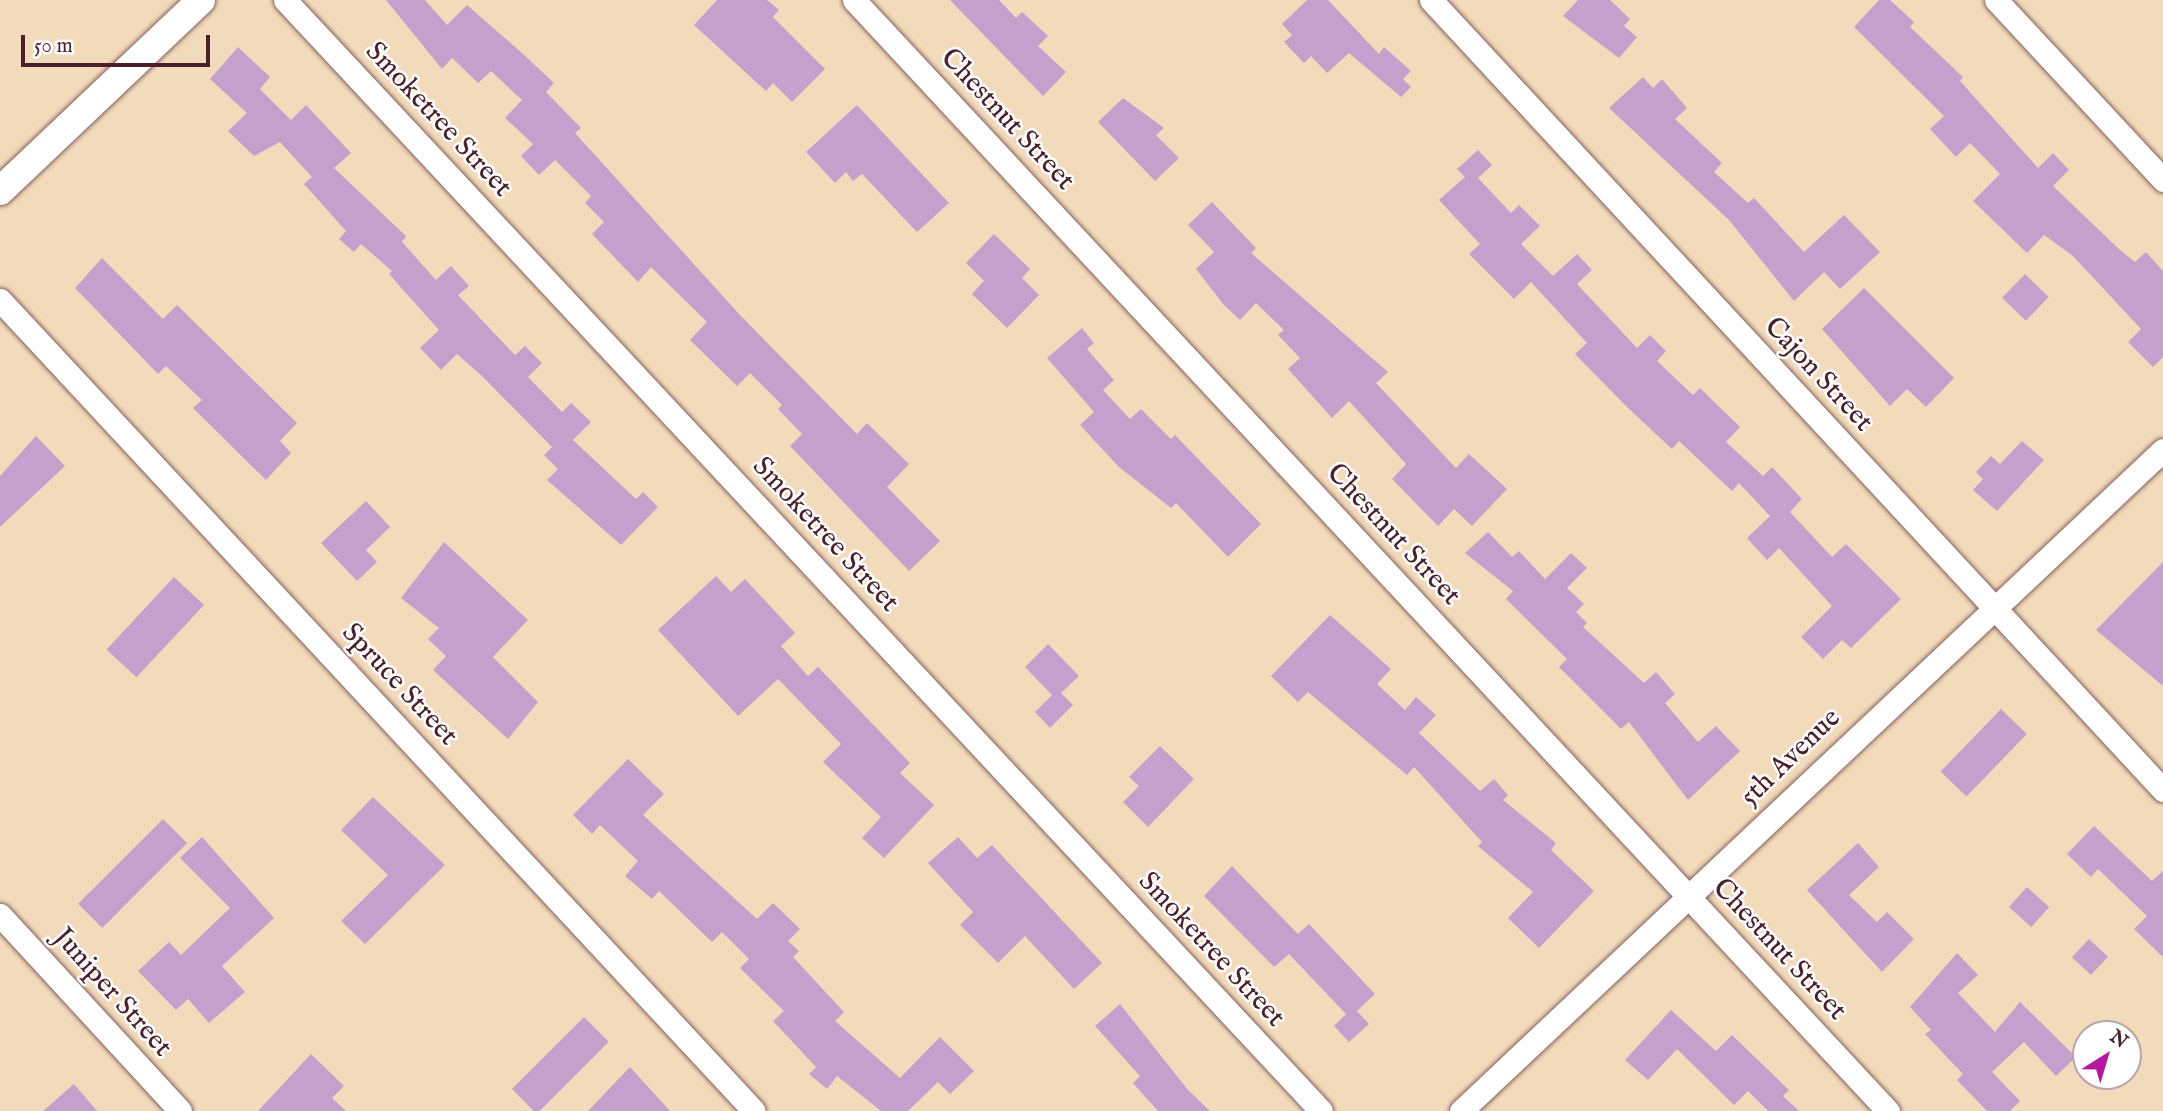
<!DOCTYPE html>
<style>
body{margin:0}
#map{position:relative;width:2163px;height:1111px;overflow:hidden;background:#f2dbbb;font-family:"IM FELL English",serif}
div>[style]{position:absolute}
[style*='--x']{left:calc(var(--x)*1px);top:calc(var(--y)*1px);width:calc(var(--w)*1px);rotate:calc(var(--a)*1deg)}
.building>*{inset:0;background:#c2a2cc;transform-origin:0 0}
.roads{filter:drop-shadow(0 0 2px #85615d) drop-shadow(0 0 2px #85615d)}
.minor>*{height:23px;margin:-11.5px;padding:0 11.5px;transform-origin:11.5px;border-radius:11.5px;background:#fff}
.tertiary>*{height:28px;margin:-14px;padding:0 14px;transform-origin:14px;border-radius:14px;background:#fff}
span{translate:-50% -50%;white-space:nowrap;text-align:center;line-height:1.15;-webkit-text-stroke:5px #fff;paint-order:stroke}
.street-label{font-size:28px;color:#4a1f2b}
.north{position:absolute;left:2072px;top:1020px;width:70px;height:70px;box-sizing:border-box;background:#fff;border:2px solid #b7a5aa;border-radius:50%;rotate:37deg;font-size:19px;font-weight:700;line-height:28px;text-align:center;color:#4a1f2b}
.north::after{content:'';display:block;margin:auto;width:24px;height:32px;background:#b5179e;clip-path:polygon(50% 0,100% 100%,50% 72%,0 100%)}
.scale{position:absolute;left:21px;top:35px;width:189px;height:32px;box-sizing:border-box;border:4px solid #4a1f2b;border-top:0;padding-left:9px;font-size:21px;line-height:24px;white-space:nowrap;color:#4a1f2b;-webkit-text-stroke:5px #fff;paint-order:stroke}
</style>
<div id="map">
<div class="building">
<div style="clip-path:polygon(386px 0,425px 0,447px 25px,467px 5px,522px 53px,554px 83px,546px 92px,581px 128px,575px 133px,740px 315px,857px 434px,867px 423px,909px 464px,887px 487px,940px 541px,909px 571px,790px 446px,802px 434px,778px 409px,782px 405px,750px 373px,737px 386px,690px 340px,707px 322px,651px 267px,638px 282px,592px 234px,604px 222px,585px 203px,591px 196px,555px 160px,539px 175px,521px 156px,533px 144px,505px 118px,522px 100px,491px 71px,478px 83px,452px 58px,442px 69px)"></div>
<div style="clip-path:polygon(717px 0,767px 0,779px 10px,773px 17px,825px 69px,792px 102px,773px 83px,766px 91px,694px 25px)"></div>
<div style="clip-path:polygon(950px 0,999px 0,1016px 18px,1022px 12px,1048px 36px,1038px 46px,1066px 72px,1043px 96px)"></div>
<div style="clip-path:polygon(1307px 0,1328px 0,1379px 54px,1384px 47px,1411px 71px,1403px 79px,1411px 87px,1401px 97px,1349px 53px,1327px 73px,1311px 56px,1304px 63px,1284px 42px,1292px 35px,1282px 24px)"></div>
<div style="clip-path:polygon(1578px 0,1610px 0,1630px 19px,1624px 26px,1637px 37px,1619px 58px,1563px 16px)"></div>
<div style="clip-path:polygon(1879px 0,1890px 0,1914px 22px,1910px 27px,1963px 77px,1960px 81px,2038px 168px,2053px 153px,2069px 170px,2053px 186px,2120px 250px,2135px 262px,2146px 252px,2163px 271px,2163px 357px,2153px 367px,2128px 342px,2141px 329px,2073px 256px,2044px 235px,2027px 253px,1973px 201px,2000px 174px,1970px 143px,1956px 157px,1930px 129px,1944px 116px,1854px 27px)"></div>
<div style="clip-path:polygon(238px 47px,270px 77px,260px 89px,291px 120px,306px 105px,351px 153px,334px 168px,406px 236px,402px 242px,436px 280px,451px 266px,469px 286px,458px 295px,515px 355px,525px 346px,542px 363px,528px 377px,562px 412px,571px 403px,591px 422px,573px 440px,636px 499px,643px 492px,658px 507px,621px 545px,547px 480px,558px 469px,544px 455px,552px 447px,482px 376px,457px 354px,441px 370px,420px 348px,439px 330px,389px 274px,392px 271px,361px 244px,354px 252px,339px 239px,346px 231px,304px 184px,312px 177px,280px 142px,254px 156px,228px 131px,247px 113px,210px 79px)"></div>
<div style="clip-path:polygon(1643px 77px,1653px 88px,1662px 79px,1687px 108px,1675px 119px,1722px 163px,1714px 172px,1748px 203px,1754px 198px,1804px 252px,1844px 215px,1880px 252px,1840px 289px,1824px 272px,1794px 301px,1729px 220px,1609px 108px)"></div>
<div style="clip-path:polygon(1123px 98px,1164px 128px,1156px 135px,1179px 158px,1155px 181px,1098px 122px)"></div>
<div style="clip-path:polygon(857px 105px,949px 203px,917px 232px,862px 174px,853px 181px,846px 172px,835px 183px,806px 152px)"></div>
<div style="clip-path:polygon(1478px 150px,1492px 165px,1478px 178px,1511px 213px,1519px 205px,1540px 226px,1521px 244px,1553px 276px,1577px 254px,1592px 270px,1577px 284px,1637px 348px,1650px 335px,1666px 351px,1657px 361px,1693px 395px,1700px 388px,1740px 427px,1726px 442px,1763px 476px,1772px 467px,1802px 499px,1790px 512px,1832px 557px,1846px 544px,1901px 599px,1851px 648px,1842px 640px,1823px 659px,1801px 637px,1832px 606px,1779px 548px,1767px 560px,1747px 538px,1770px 516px,1739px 483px,1732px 491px,1679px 441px,1672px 449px,1627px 407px,1575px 354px,1587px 343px,1531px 282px,1514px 299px,1469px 254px,1480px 244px,1439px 200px,1465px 177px,1457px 169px)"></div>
<div style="clip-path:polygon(1212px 202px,1256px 248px,1251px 253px,1388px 372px,1376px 383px,1456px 468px,1469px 454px,1507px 489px,1472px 526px,1454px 509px,1438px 526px,1392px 479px,1406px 464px,1349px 401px,1332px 418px,1288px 369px,1300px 358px,1278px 335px,1284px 330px,1256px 303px,1240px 320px,1223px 304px,1196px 269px,1214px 252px,1188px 225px)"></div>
<div style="clip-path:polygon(994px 234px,1030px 269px,1022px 278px,1039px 295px,1007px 328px,972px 294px,984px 281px,966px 263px)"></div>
<div style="clip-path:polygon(102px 258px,163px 319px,177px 305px,297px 423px,280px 441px,291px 453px,266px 480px,193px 408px,202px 400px,166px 366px,158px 374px,75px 288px)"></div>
<div style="left:2025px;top:274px;width:33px;height:33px;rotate:44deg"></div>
<div style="clip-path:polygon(1864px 288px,1954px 378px,1926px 407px,1907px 389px,1890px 406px,1822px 329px)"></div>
<div style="clip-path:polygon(1082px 328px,1094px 343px,1087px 349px,1114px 380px,1103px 390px,1130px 419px,1141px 409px,1171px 439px,1175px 435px,1261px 524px,1228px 557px,1176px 503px,1171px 508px,1119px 467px,1080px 425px,1094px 412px,1047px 358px)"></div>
<div style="clip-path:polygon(36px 436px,65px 466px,0 527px,0 476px)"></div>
<div style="clip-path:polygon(2022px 441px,2044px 460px,1997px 511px,1973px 490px,1983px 479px,1976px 472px,1991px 456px,2000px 464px)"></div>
<div style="clip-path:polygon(366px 501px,390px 527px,366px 550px,377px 562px,357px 581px,321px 543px)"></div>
<div style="clip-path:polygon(1488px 532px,1512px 557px,1519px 551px,1545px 579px,1571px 553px,1587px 568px,1567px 588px,1584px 604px,1576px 612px,1587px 623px,1583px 627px,1644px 683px,1656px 672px,1675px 694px,1665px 703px,1698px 742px,1716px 726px,1740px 751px,1688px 800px,1629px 722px,1621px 729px,1559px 667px,1567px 659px,1506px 599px,1513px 591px,1465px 553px)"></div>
<div style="clip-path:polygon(444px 542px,528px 620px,493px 657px,538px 702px,508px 739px,433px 670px,446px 656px,428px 639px,439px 628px,401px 598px)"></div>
<div style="clip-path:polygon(2163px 562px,2163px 686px,2096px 630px)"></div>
<div style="clip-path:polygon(716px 576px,731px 592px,745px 579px,795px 633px,781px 646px,808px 676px,818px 667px,910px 763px,900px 773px,934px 805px,884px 858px,862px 838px,881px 817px,823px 762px,841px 744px,778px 679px,738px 716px,658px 630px)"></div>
<div style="left:174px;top:577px;width:41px;height:99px;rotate:43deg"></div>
<div style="clip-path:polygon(1330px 615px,1391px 669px,1377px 684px,1405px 710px,1416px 697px,1436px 715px,1419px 733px,1480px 791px,1494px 779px,1508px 795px,1503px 800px,1556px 843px,1551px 850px,1594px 891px,1539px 948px,1508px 918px,1533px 892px,1478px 846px,1482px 842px,1414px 767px,1407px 775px,1308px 692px,1298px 702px,1271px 676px)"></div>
<div style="clip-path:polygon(1048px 644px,1079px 676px,1061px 693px,1073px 705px,1050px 728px,1035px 712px,1052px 695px,1025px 667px)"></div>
<div style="left:2001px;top:709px;width:36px;height:87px;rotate:44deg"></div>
<div style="clip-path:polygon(1160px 746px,1194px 779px,1148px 827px,1123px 802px,1139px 786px,1129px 777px)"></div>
<div style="clip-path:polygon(628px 759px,664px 794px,643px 815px,757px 919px,773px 903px,800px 929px,788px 941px,799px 951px,793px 957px,844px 1012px,835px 1021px,900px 1078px,940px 1037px,974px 1071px,950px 1094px,938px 1082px,908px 1111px,881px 1111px,837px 1076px,827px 1089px,809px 1074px,816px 1067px,773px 1021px,784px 1011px,740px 968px,749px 959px,722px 932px,712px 942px,659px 891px,652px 899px,625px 876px,638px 861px,600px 825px,592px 834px,573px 815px)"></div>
<div style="clip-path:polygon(373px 797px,445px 865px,365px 944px,341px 921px,388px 875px,341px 830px)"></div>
<div style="left:163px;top:819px;width:34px;height:120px;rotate:45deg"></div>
<div style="clip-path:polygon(2094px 826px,2152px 881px,2163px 871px,2163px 957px,2134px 929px,2147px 916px,2098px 869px,2091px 877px,2067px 854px)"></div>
<div style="clip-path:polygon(202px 837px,274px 918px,222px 966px,245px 992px,209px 1023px,188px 999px,176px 1010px,138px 971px,169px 942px,181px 955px,230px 908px,180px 858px)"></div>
<div style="clip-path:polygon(958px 837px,977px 858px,992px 845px,1102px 963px,1074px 989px,1025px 936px,998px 963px,960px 925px,973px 912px,928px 863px)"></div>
<div style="clip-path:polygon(1858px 843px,1879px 867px,1849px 895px,1877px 922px,1887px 912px,1914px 939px,1882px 972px,1807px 890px)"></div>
<div style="clip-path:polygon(1232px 866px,1298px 934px,1309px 924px,1375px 994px,1357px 1011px,1369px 1024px,1349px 1042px,1334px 1026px,1346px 1014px,1289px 954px,1274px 967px,1204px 896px)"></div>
<div style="left:2027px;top:887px;width:30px;height:27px;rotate:42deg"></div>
<div style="left:2089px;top:939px;width:26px;height:25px;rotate:43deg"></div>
<div style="clip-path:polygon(1957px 953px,1978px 975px,1958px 993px,1995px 1032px,2020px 1002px,2076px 1057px,2056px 1076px,2024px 1042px,1992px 1072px,2020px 1101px,2010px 1111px,1987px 1111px,1957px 1080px,1963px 1074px,1925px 1034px,1931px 1030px,1910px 1007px)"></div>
<div style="clip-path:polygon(1120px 1004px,1188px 1090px,1210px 1111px,1158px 1111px,1133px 1083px,1140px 1076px,1095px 1026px)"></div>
<div style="clip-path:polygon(1671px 1010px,1716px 1051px,1732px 1035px,1789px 1090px,1783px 1096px,1799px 1111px,1768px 1111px,1748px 1091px,1734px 1105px,1677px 1049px,1648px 1080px,1625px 1060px)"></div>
<div style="left:584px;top:1017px;width:35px;height:102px;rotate:45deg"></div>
<div style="clip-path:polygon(311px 1054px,344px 1086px,332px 1098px,346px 1111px,258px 1111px)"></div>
<div style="clip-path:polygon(630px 1067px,670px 1111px,588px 1111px)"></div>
<div style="clip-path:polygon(74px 1084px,97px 1111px,43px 1111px)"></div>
</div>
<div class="roads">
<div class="minor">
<div style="--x:285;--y:0;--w:1519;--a:47"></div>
<div style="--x:854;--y:0;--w:1518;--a:47.06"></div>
<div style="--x:1431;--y:0;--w:1077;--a:47.18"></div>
<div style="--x:1996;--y:0;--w:246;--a:47.1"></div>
<div style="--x:0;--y:300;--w:1107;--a:47.09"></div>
<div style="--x:0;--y:915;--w:266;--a:47.4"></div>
<div style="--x:1461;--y:1111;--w:964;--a:-43.28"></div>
</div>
<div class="tertiary">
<div style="--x:0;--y:191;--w:277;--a:-43.5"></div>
</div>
</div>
<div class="street-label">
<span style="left:438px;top:120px;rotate:47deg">Smoketree Street</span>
<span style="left:1007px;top:120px;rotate:47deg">Chestnut Street</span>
<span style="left:1818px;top:375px;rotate:47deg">Cajon Street</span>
<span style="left:825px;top:535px;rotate:47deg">Smoketree Street</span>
<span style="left:1393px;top:535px;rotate:47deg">Chestnut Street</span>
<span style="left:399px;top:685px;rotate:47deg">Spruce Street</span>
<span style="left:1791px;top:758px;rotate:-44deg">5th Avenue</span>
<span style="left:1211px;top:950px;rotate:47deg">Smoketree Street</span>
<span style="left:1779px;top:950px;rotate:47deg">Chestnut Street</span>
<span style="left:112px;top:993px;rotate:48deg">Juniper Street</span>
</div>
<div class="north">N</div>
<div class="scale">50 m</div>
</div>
